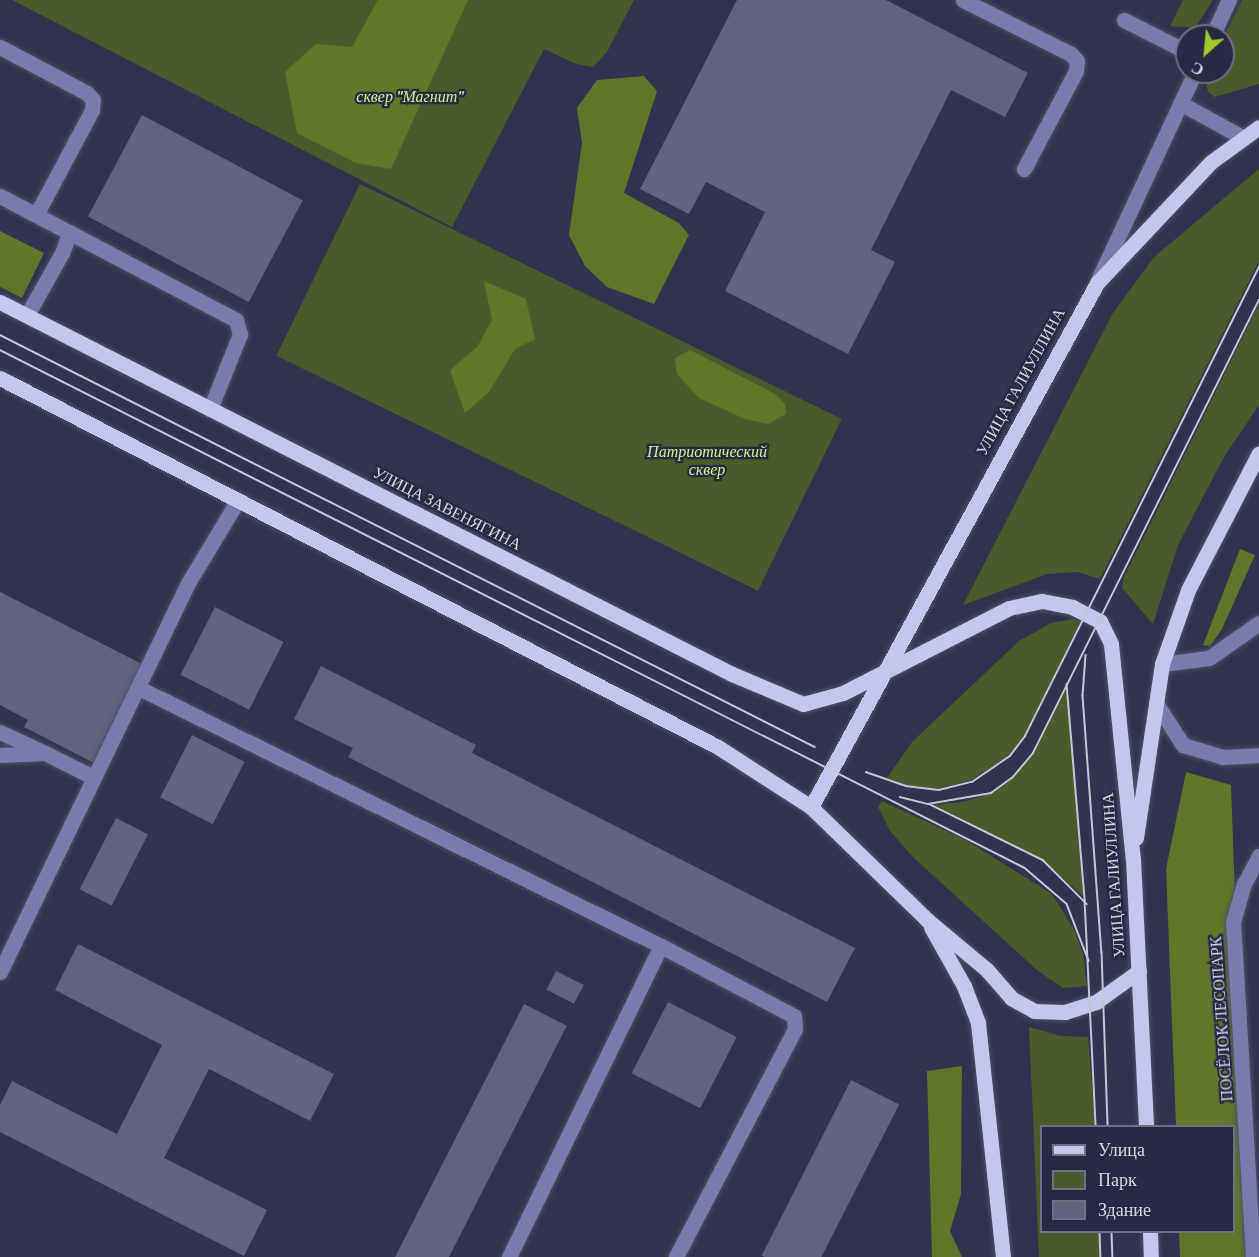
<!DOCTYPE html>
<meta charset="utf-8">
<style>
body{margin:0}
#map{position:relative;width:1259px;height:1257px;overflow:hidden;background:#32334e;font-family:"Crimson Pro",serif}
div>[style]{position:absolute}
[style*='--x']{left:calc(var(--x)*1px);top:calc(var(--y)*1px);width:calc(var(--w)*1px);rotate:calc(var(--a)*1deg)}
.green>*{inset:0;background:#4b5a2a;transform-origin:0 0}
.forest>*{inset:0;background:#5f7529}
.building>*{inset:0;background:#606280;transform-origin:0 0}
.roads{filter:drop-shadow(0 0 2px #4f516a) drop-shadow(0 0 2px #4f516a)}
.minor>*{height:15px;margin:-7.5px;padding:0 7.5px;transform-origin:7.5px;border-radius:7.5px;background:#797bac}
.major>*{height:15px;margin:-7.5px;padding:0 7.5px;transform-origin:7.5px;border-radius:7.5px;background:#c3c6ee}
.tram>*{height:1.5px;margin:-0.75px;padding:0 0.75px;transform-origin:0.75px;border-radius:0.75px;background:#c4c6d8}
span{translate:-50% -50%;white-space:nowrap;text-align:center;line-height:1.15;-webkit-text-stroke:4.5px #282943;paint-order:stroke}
.park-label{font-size:16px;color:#d0f289;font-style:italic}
.street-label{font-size:16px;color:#d5d7e8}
.legend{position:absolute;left:1040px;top:1125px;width:195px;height:108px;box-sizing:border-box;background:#282943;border:2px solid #6d6f85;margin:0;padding:8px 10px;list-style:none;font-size:18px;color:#d5d7e8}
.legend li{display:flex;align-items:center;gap:12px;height:30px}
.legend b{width:30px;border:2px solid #6d6f85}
.north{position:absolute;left:1175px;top:24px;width:60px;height:60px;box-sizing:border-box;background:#282943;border:2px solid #6d6f85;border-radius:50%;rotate:207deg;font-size:16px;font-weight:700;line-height:24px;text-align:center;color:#d5d7e8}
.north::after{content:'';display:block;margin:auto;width:21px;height:27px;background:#a0c92b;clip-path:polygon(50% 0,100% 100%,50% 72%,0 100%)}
</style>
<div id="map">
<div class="green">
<div style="clip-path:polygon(12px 0,634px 0,607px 52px,593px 67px,576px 64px,544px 49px,452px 227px)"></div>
<div style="clip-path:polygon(1183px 0,1213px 0,1195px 28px,1170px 26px)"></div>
<div style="clip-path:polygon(1242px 0,1259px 0,1259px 84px,1215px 97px,1208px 92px,1206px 81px,1209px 72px,1223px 72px,1223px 39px)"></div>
<div style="clip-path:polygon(1259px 169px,1259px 261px,1100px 579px,1077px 572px,1047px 574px,963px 605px,1113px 313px,1154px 257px)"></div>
<div style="left:360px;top:184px;width:536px;height:191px;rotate:26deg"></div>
<div style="clip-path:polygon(1259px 304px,1259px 405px,1224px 457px,1178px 545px,1153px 624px,1122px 588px,1124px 577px)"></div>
<div style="clip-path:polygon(1072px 619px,1081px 621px,1024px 736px,1010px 754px,972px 780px,938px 789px,905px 785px,887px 778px,912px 742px,1019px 641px,1051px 623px)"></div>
<div style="clip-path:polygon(1067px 684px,1075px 779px,1085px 898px,1043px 860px,934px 805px,962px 802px,990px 794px,1012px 778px,1034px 753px)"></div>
<div style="clip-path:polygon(882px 801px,964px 839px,1052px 894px,1075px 931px,1083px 954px,1087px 986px,1063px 988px,1038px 971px,914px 858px,890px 831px,878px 807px)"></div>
<div style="clip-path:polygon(1029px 1027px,1061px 1036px,1088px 1037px,1095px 1126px,1042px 1126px,1042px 1232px,1099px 1232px,1101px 1257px,1039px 1257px)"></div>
</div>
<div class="forest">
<div style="clip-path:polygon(378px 0,468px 0,391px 169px,356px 163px,297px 133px,285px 72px,316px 44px,352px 47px)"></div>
<div style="clip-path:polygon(644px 76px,657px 91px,624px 193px,679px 223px,689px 235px,654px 304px,607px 287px,585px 266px,569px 235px,582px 143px,577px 108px,597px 80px)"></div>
<div style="clip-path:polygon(0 231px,44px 253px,22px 298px,0 287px)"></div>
<div style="clip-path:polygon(484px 281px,526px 299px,535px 339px,515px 349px,489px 392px,465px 413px,450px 370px,477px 347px,492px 320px)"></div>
<div style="clip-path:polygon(690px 350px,775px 394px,785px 404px,786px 414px,768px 424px,745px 419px,699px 398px,677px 374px,675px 358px)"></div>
<div style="clip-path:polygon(1240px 549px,1255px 555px,1222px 629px,1210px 646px,1203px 645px)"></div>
<div style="clip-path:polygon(1186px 772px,1231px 785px,1248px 1257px,1180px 1257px,1179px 1232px,1234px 1232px,1234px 1126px,1176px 1126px,1166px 869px)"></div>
<div style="clip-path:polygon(962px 1066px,961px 1194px,950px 1231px,962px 1257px,932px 1257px,927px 1071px)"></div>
</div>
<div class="building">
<div style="clip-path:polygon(737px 0,886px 0,1028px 73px,1005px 117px,951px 90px,871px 250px,895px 262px,848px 354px,725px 291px,765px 212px,706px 182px,689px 214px,640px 189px)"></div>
<div style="left:142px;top:115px;width:182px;height:115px;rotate:28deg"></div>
<div style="clip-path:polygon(0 592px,144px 665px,94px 763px,24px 727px,28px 720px,0 705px)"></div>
<div style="left:215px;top:607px;width:77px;height:76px;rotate:27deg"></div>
<div style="clip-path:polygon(321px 666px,476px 745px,472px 753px,855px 948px,827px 1002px,348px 757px,353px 748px,294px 719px)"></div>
<div style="left:192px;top:735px;width:59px;height:70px;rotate:27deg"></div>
<div style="left:116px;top:818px;width:36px;height:80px;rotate:27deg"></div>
<div style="clip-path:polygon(78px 944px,334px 1074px,310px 1121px,209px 1069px,164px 1158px,267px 1210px,244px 1256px,0 1132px,0 1105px,12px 1081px,117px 1134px,162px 1045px,55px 990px)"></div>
<div style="left:556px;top:971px;width:31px;height:21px;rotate:27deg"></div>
<div style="left:668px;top:1002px;width:77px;height:80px;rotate:27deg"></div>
<div style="left:524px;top:1004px;width:48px;height:284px;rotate:27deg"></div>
<div style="left:851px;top:1080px;width:54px;height:197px;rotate:27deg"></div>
</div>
<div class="roads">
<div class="minor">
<div style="--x:963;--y:0;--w:121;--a:26.6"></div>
<div style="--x:1071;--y:54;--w:9;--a:49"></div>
<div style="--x:1077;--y:61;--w:10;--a:96"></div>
<div style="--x:1076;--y:71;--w:111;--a:118"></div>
<div style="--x:1124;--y:20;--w:71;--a:26.9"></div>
<div style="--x:1212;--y:36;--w:40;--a:-65"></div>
<div style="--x:0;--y:47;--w:98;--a:27.9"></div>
<div style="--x:87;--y:93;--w:9;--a:49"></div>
<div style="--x:93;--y:100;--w:10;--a:96"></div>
<div style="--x:92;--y:110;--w:119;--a:118.1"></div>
<div style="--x:1180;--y:103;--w:71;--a:28.7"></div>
<div style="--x:0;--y:196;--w:267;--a:27.7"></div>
<div style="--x:236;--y:320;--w:15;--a:74"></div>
<div style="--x:240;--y:334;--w:81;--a:111.8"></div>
<div style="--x:1098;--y:280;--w:230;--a:-65"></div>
<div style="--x:27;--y:315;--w:73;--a:-60.6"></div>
<div style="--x:63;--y:251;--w:20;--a:-72"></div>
<div style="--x:1162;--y:664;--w:47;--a:-7.3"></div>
<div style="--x:1209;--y:658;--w:61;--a:-35"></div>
<div style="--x:139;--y:688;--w:582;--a:26.3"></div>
<div style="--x:661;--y:946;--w:150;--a:27.8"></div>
<div style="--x:794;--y:1016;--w:13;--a:86"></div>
<div style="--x:795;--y:1029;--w:257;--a:117.6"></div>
<div style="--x:1156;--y:703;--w:50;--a:57.3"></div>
<div style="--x:1183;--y:745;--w:42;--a:16.7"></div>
<div style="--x:1223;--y:757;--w:36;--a:-3"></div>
<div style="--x:0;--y:732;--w:47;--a:24.9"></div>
<div style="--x:0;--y:755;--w:45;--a:-2.5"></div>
<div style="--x:45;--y:753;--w:54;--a:26.6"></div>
<div style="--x:0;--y:972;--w:432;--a:-64.2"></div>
<div style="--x:188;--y:583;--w:97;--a:-58.9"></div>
<div style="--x:509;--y:1257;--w:346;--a:-64"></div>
<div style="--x:1253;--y:1257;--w:336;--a:-93.4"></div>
<div style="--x:1233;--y:922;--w:40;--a:-74"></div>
<div style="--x:1244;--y:884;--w:32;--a:-62"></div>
</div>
<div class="major">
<div style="--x:0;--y:302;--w:821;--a:26.94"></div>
<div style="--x:732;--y:674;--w:77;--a:22.9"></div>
<div style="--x:803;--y:704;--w:41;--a:-15.4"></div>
<div style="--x:843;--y:693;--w:186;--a:-27.1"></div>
<div style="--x:1009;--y:608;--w:34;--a:-12"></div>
<div style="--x:1042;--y:601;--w:31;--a:11"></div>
<div style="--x:1072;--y:607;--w:31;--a:27"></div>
<div style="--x:1100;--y:621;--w:25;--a:64"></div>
<div style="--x:1111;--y:644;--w:216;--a:84.2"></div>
<div style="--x:1133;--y:859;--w:267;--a:87.2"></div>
<div style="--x:0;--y:378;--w:807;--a:27.2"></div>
<div style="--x:718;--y:747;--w:111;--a:32.8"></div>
<div style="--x:811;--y:807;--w:161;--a:44.2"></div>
<div style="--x:926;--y:919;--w:80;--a:39.9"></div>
<div style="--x:987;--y:970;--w:37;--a:49"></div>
<div style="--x:1011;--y:998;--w:26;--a:29"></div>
<div style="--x:1034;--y:1011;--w:31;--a:2"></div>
<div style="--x:1065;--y:1012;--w:33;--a:-18"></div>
<div style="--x:1096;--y:1002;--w:53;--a:-35.8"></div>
<div style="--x:811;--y:807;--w:597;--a:-61.37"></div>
<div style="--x:1097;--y:283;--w:166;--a:-46.7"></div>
<div style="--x:1211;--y:162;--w:59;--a:-36.1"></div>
<div style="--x:1136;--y:838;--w:176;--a:-81.5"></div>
<div style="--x:1162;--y:664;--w:78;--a:-70.6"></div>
<div style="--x:1188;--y:590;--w:154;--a:-62.6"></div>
<div style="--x:931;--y:927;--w:68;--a:60.8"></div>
<div style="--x:964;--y:986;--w:40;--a:69"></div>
<div style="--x:978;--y:1023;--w:235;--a:83.9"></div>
<div style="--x:1150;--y:1232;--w:25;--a:88"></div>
</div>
</div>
<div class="tram">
<div style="--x:0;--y:335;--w:913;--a:26.82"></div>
<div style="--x:0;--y:350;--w:1148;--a:26.81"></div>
<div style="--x:1025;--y:868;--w:55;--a:40.6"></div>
<div style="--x:1067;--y:904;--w:61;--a:68.9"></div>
<div style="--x:1086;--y:655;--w:41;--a:94.2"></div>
<div style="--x:1083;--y:696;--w:257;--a:85.8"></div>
<div style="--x:1102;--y:952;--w:174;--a:88"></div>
<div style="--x:1067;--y:684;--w:217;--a:85.2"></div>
<div style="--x:1085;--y:900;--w:226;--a:87.2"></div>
<div style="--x:866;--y:772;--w:42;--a:19.3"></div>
<div style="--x:906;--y:786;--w:33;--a:7"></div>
<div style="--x:939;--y:790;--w:34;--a:-14"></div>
<div style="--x:972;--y:782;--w:46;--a:-34.4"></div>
<div style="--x:1010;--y:756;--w:25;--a:-53"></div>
<div style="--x:1025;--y:736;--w:524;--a:-63.48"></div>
<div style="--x:900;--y:797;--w:29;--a:14"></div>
<div style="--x:928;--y:804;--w:64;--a:-9.9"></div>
<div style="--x:991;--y:793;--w:27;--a:-36"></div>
<div style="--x:1013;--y:777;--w:31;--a:-50"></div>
<div style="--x:1033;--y:753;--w:506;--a:-63.49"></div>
<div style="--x:929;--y:804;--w:127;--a:26.2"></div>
<div style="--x:1043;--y:860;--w:62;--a:45"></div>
<div style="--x:1100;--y:1232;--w:25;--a:88"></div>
<div style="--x:1112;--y:1232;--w:25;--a:88"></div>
</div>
<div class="park-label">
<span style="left:410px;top:97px">сквер "Магнит"</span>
<span style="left:707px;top:461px">Патриотический<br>сквер</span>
</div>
<div class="street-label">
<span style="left:1021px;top:382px;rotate:-61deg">УЛИЦА ГАЛИУЛЛИНА</span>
<span style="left:447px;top:509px;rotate:27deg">УЛИЦА ЗАВЕНЯГИНА</span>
<span style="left:1114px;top:875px;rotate:-94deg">УЛИЦА ГАЛИУЛЛИНА</span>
<span style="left:1222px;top:1019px;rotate:-94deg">ПОСЁЛОК ЛЕСОПАРК</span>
</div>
<ul class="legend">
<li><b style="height:8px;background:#c3c6ee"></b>Улица</li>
<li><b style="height:16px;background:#4b5a2a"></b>Парк</li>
<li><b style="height:16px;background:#606280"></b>Здание</li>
</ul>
<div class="north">С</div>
</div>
